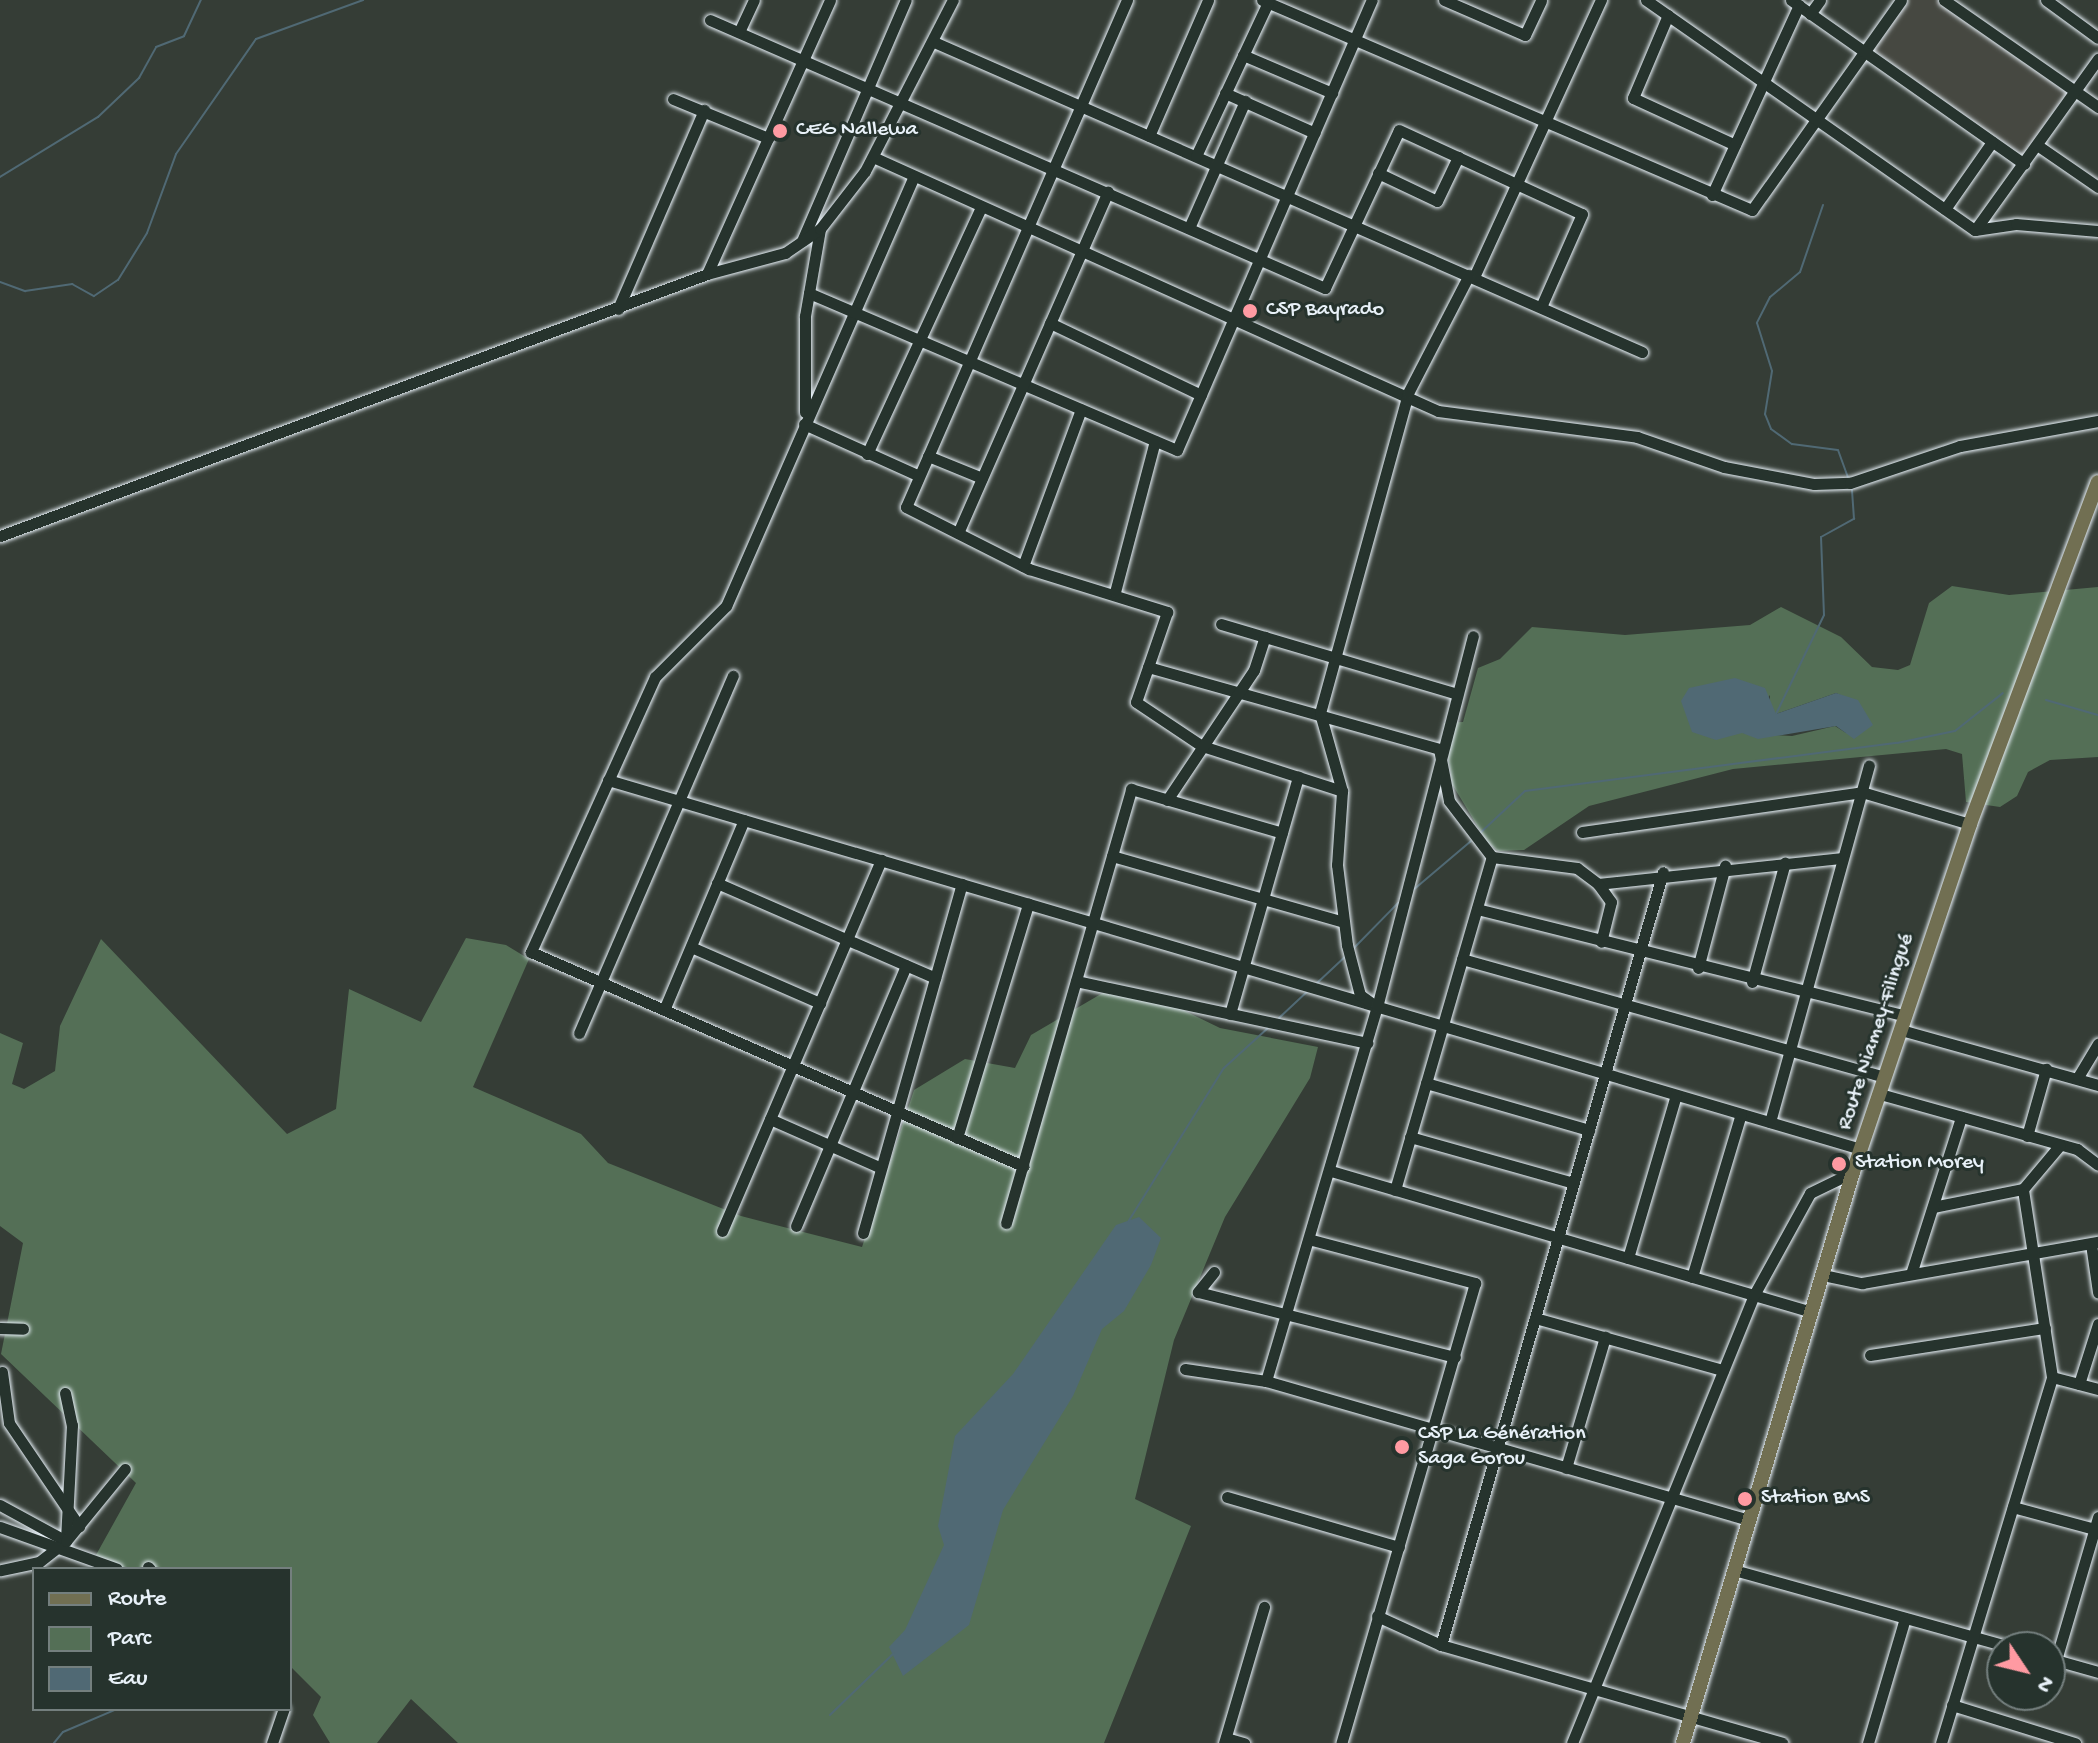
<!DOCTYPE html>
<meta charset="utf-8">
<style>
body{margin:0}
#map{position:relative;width:2098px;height:1743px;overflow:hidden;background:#353d36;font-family:"Gochi Hand",sans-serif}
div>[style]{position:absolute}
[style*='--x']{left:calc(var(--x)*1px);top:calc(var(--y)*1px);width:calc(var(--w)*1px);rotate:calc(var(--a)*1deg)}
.built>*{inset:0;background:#464841}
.green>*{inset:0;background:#546f56}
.water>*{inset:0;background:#506974}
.stream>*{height:2px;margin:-1px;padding:0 1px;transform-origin:1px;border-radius:1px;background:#506974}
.roads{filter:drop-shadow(0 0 2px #e8f1f8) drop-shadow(0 0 2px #e8f1f8)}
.minor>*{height:11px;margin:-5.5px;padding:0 5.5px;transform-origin:5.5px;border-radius:5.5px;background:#26332d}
.major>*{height:14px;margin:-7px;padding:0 7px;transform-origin:7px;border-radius:7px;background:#716f52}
.dots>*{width:22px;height:22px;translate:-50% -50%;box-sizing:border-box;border:4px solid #26332d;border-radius:50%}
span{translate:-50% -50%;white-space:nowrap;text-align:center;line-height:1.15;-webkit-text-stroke:6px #26332d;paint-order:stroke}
.poi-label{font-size:22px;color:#e8f1f8}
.left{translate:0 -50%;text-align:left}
.street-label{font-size:22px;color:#e8f1f8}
.legend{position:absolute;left:32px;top:1567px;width:260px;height:144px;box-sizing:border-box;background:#26332d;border:2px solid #747f7e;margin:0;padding:10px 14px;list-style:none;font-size:24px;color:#e8f1f8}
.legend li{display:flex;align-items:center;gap:16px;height:40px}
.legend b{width:40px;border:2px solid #747f7e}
.north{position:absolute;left:1986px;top:1631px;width:80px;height:80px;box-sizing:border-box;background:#26332d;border:2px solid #747f7e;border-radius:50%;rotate:125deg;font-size:22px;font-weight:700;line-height:32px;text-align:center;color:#e8f1f8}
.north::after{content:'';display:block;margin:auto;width:28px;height:36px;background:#ff9aa2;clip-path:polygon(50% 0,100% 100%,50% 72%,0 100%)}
</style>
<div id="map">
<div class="built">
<div style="clip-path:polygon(1906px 0,1937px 0,2068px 91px,2022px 157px,1872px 49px)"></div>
</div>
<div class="green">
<div style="clip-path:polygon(evenodd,1952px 586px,2009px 595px,2098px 587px,2098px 757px,2050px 760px,2028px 772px,2017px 796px,2000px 807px,1966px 802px,1962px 754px,1946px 749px,1733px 769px,1589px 806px,1524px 850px,1498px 851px,1487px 842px,1452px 784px,1444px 723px,1463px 722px,1478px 668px,1500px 659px,1532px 627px,1625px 635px,1750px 625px,1781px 607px,1841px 637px,1872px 667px,1898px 670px,1910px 665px,1929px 603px,1952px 586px,1836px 693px,1845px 697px,1846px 733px,1835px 726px,1792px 736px,1742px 733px,1770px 695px,1769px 710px,1776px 714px,1836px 693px)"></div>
<div style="clip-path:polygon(466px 938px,506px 945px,529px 959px,473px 1087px,581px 1134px,608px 1163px,741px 1216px,862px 1247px,914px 1090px,965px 1059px,1015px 1068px,1031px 1035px,1106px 991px,1181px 1009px,1220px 1028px,1318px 1047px,1310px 1078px,1225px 1217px,1174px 1340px,1135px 1499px,1191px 1526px,1104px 1743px,458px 1743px,411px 1699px,377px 1743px,330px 1743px,313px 1715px,321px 1697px,290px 1666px,290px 1569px,118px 1569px,96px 1555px,136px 1483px,1px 1354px,23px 1243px,0 1226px,0 1033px,23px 1043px,12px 1084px,24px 1089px,55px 1071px,60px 1026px,101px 939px,287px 1134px,336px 1109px,349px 989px,421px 1022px)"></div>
</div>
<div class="water">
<div style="clip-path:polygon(1735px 678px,1765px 688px,1776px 714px,1836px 693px,1858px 700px,1873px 725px,1854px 739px,1836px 726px,1758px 739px,1742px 733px,1716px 740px,1692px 732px,1681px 701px,1689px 688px)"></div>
<div style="clip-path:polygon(1139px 1217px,1161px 1238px,1151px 1265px,1124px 1311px,1102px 1329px,1073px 1396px,1003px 1510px,969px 1625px,903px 1676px,889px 1647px,905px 1630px,944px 1545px,938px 1526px,955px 1436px,1013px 1374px,1116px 1225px)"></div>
</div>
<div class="stream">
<div style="--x:0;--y:177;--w:115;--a:-31.5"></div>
<div style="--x:98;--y:117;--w:57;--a:-43.6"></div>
<div style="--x:139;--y:78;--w:35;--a:-61"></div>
<div style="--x:156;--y:47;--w:30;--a:-21"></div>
<div style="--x:184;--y:36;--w:40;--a:-65"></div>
<div style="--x:1823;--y:205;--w:71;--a:108.9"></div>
<div style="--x:1800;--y:272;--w:39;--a:140"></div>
<div style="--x:1770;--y:297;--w:29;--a:117"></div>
<div style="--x:1757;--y:323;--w:50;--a:72.6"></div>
<div style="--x:1772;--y:371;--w:44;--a:99.2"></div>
<div style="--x:1765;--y:414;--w:16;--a:68"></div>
<div style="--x:1771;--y:429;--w:26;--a:36"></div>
<div style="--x:1792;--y:444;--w:46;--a:7.4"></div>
<div style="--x:1838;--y:450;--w:29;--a:70"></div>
<div style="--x:0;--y:282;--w:27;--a:20"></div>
<div style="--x:25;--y:291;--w:48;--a:-8.5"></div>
<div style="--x:72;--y:284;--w:25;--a:29"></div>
<div style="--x:94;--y:296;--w:29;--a:-34"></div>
<div style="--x:118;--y:280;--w:55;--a:-58.3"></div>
<div style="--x:147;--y:233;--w:84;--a:-69.8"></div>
<div style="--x:176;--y:154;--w:140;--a:-55.2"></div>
<div style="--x:256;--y:39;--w:114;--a:-20"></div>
<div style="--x:2046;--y:700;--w:54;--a:16.1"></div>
<div style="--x:1776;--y:714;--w:110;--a:-64.1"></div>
<div style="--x:1824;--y:615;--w:78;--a:-92.2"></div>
<div style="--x:1821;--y:537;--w:38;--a:-29"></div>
<div style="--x:1854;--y:519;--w:32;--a:-94"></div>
<div style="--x:1479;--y:834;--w:63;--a:-43.1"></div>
<div style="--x:1525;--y:791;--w:375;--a:-7.4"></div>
<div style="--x:1897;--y:743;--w:59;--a:-11.7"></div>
<div style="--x:1955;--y:731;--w:61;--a:-38.4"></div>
<div style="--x:1412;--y:891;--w:77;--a:-40.3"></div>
<div style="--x:1352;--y:950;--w:66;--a:-45.6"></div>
<div style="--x:1317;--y:983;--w:38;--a:-43"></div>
<div style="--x:1279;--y:1018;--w:38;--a:-43"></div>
<div style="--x:1128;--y:1222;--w:181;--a:-58.1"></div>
<div style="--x:1224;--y:1068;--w:59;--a:-42.3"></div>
<div style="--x:830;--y:1715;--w:89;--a:-44.1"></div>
<div style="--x:54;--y:1743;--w:14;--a:-51"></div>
<div style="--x:63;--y:1732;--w:59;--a:-23.1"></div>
</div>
<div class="roads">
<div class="minor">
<div style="--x:1127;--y:0;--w:553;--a:113.55"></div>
<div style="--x:906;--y:507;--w:138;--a:26.8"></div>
<div style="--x:1029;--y:569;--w:145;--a:17.3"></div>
<div style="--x:1167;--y:612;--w:95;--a:109"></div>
<div style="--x:1136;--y:702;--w:79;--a:33.7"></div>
<div style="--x:1202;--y:746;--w:147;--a:17.8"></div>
<div style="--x:1262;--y:0;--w:533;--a:23.2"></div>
<div style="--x:1752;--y:210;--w:257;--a:-54.6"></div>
<div style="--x:1444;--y:0;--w:88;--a:23.4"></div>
<div style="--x:1525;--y:35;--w:38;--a:-65"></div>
<div style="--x:1646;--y:0;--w:401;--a:35"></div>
<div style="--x:1975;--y:230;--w:41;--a:-8.3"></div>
<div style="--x:2016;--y:224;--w:82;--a:4.9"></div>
<div style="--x:1791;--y:0;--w:285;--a:35.1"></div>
<div style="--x:1944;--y:0;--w:188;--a:34.8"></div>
<div style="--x:2046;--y:0;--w:64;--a:36.2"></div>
<div style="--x:1810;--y:14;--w:17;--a:-54"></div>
<div style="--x:1668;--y:15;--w:90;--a:112.9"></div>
<div style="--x:1633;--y:98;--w:112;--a:24.7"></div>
<div style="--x:710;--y:20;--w:671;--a:23.55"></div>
<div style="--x:1325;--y:288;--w:174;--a:-64.9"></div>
<div style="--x:1399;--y:130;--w:201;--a:24.7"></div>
<div style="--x:1582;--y:214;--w:102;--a:113.8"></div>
<div style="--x:739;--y:32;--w:35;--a:-65"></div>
<div style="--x:934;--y:42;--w:773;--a:23.65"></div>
<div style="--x:1243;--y:55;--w:97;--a:23.1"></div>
<div style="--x:1225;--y:93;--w:98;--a:24"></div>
<div style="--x:673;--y:99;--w:103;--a:22.3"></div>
<div style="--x:1149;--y:136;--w:148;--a:-66.5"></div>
<div style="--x:2037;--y:145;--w:74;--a:34.5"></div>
<div style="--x:1196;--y:156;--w:170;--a:-64.9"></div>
<div style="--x:873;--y:157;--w:619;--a:24.21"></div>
<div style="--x:1438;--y:411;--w:201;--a:7.4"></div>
<div style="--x:1637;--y:437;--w:92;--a:19"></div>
<div style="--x:1724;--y:467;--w:92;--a:10.7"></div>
<div style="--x:1814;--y:484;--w:36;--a:-2"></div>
<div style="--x:1850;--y:483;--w:116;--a:-18.6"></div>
<div style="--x:1960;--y:446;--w:140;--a:-10.3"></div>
<div style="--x:1378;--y:173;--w:65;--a:25.4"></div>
<div style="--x:1437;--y:201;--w:49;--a:-64.5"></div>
<div style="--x:914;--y:176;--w:469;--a:113.6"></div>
<div style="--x:726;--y:606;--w:100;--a:135"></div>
<div style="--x:655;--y:677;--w:302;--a:114.3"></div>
<div style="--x:531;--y:952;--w:537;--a:23.51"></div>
<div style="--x:1712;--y:195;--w:209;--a:-65.4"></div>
<div style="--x:1945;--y:209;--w:82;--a:-55"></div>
<div style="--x:1189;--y:228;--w:139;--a:-66.2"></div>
<div style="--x:1975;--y:230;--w:211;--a:-54.3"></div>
<div style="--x:802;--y:241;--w:262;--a:-66.7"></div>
<div style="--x:707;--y:274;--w:300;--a:-65.8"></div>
<div style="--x:1474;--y:277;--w:305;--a:-65.4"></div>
<div style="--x:809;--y:293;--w:400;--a:23.1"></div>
<div style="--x:1177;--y:450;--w:490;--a:-66.6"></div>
<div style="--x:618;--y:309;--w:217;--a:-66.6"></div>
<div style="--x:1050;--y:323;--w:167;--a:25.5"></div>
<div style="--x:805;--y:412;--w:96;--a:-90"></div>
<div style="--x:805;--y:316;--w:88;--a:-80.2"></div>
<div style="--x:804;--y:424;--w:126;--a:24.3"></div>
<div style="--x:867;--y:454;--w:272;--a:-65.2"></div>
<div style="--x:928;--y:456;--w:58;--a:22.2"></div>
<div style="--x:958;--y:533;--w:373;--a:-66.3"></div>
<div style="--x:0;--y:536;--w:754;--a:-20.33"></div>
<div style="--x:707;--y:274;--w:81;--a:-15.1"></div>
<div style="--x:785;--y:253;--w:42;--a:-34.4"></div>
<div style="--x:820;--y:229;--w:73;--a:-52.2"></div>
<div style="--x:865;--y:171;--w:192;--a:-62.8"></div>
<div style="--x:1023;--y:566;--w:167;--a:-69.7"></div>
<div style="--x:1115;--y:592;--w:156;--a:-75.2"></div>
<div style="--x:1221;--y:624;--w:243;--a:16.5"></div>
<div style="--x:1148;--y:667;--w:302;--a:15.7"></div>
<div style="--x:1439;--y:749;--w:53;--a:79.1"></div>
<div style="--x:1449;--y:801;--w:71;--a:52.5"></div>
<div style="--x:1492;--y:857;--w:86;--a:7.4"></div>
<div style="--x:1577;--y:868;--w:26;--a:37"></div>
<div style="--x:1598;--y:884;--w:246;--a:-6.1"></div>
<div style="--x:608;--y:780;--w:1306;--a:16.41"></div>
<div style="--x:1167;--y:800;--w:156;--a:-56.2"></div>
<div style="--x:1254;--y:670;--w:35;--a:-72"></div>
<div style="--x:1582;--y:832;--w:283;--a:-8.1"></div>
<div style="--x:1862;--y:792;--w:113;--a:16.5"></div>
<div style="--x:1112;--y:856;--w:241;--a:15.9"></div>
<div style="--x:717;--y:883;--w:238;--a:23.5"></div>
<div style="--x:1598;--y:884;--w:22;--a:54"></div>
<div style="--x:1611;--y:902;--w:41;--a:104"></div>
<div style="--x:1477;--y:909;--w:441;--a:14"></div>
<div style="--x:691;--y:947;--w:141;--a:23.5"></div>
<div style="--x:1462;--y:959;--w:439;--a:15.6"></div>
<div style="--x:1698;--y:968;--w:106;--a:-75.2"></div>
<div style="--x:1076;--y:981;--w:298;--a:12"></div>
<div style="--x:1752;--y:982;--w:124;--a:-74.6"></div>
<div style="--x:1370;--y:1002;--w:12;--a:-145"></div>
<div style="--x:1360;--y:995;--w:52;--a:-104.6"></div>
<div style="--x:1347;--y:945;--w:81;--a:-97.1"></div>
<div style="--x:1337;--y:865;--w:74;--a:-86.1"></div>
<div style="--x:1342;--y:791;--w:81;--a:-105.8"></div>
<div style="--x:1320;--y:713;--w:332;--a:-74.6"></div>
<div style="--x:1408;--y:393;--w:133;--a:-62.7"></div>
<div style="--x:664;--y:1010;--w:206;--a:-67.2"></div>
<div style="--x:1230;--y:1014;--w:247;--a:-74"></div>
<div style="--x:1901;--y:1030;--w:205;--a:15.6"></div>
<div style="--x:579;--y:1033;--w:389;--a:-66.7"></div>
<div style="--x:2078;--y:1077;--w:39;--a:-59"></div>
<div style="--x:1426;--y:1083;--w:170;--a:16.1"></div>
<div style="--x:1880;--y:1094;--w:205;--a:15.6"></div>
<div style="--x:2077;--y:1149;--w:26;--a:37"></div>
<div style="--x:770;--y:1119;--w:121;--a:23.8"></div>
<div style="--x:1770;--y:1122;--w:370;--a:-74.5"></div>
<div style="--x:2027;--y:1136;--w:70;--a:-74.2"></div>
<div style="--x:1410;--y:1137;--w:170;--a:15.7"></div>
<div style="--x:957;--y:1138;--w:245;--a:-73.1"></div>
<div style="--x:1331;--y:1171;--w:501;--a:16.34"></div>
<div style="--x:1395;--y:1190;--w:347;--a:-73.8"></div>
<div style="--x:1933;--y:1207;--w:92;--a:-11.3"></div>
<div style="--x:2023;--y:1189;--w:57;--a:-49.9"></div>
<div style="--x:1006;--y:1223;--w:452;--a:-73.9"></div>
<div style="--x:1131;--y:789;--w:157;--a:16.2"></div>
<div style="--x:796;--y:1226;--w:283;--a:-67.1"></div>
<div style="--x:722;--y:1231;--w:404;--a:-66.8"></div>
<div style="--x:863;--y:1233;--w:363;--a:-74.2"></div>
<div style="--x:1312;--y:1240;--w:169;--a:14.8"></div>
<div style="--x:1475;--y:1283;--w:479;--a:106.2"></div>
<div style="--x:2091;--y:1244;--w:49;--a:81.7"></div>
<div style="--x:1628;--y:1258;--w:170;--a:-73.6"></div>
<div style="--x:1214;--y:1272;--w:26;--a:129"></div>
<div style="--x:1198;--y:1292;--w:265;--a:14.2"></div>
<div style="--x:1911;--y:1274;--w:165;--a:-72.3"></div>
<div style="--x:1823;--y:1275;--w:40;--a:12"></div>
<div style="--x:1862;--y:1283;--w:240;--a:-9.9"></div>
<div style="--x:1692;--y:1277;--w:170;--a:-73.3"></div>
<div style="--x:1535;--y:1318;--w:195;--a:15.5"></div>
<div style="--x:0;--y:1328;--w:23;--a:2"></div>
<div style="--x:1870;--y:1355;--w:177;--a:-8.8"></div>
<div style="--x:1185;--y:1369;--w:82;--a:8.4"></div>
<div style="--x:1266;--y:1381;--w:503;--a:16.06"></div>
<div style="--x:2;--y:1372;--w:51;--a:82.2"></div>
<div style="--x:9;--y:1423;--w:125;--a:55.8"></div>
<div style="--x:2052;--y:1377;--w:48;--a:14.6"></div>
<div style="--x:1266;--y:1381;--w:390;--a:-73.5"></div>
<div style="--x:1377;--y:1007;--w:383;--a:-75.5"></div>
<div style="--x:2079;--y:1384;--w:63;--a:-72.4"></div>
<div style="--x:65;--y:1393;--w:33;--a:78"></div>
<div style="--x:72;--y:1425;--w:116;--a:93"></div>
<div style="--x:1566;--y:1468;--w:137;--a:-73.4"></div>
<div style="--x:1227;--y:1497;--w:179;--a:16.2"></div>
<div style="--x:0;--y:1505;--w:75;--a:28.6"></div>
<div style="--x:66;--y:1541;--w:34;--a:142"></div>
<div style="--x:39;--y:1562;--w:40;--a:168"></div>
<div style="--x:2013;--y:1507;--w:88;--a:15.1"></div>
<div style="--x:0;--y:1527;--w:124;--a:19.7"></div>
<div style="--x:66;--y:1541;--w:93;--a:-50.7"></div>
<div style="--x:148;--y:1567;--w:3;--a:45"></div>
<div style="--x:1734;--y:1570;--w:286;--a:15.6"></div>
<div style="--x:1377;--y:1616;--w:70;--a:24.4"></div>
<div style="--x:1441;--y:1645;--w:355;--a:16"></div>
<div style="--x:1441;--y:1645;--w:804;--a:-73.98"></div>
<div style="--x:2052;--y:1659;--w:48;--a:15.8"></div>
<div style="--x:2056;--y:1660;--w:149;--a:-73.6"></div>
<div style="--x:1952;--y:1705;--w:129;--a:17.2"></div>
<div style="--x:1226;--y:1738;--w:19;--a:16"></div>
<div style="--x:272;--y:1743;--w:36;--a:-71"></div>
<div style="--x:1224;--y:1743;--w:142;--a:-73.6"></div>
<div style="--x:1572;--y:1743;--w:484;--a:-67.9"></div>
<div style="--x:1754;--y:1295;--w:116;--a:-61.2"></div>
<div style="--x:1810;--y:1193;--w:48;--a:-26"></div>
<div style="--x:1868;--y:1743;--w:130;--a:-73.5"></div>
<div style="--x:1941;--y:1743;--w:382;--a:-73.1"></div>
<div style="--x:2052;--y:1377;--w:190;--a:-98.8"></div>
</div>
<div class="major">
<div style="--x:1683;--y:1743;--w:596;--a:-73.42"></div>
<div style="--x:1853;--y:1172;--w:367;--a:-71.4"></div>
<div style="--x:1970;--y:824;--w:365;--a:-69.5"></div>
</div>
</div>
<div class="dots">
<div style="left:780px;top:131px;background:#ff9aa2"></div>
<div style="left:1250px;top:311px;background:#ff9aa2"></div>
<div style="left:1839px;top:1164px;background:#ff9aa2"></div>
<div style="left:1402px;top:1447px;background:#ff9aa2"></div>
<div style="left:1745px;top:1499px;background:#ff9aa2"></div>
</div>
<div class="poi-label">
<span class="left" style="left:796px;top:131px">CEG Nallewa</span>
<span class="left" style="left:1266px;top:311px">CSP Bayrado</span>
<span class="left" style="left:1855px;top:1164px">Station Morey</span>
<span class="left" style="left:1418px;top:1447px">CSP La Génération<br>Saga Gorou</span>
<span class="left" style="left:1761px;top:1499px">Station BMS</span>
</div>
<div class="street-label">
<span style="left:1877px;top:1032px;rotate:-72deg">Route Niamey-Filingué</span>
</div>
<ul class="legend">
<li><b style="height:10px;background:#716f52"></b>Route</li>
<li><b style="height:22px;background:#546f56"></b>Parc</li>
<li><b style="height:22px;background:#506974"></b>Eau</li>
</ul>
<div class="north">N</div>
</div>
